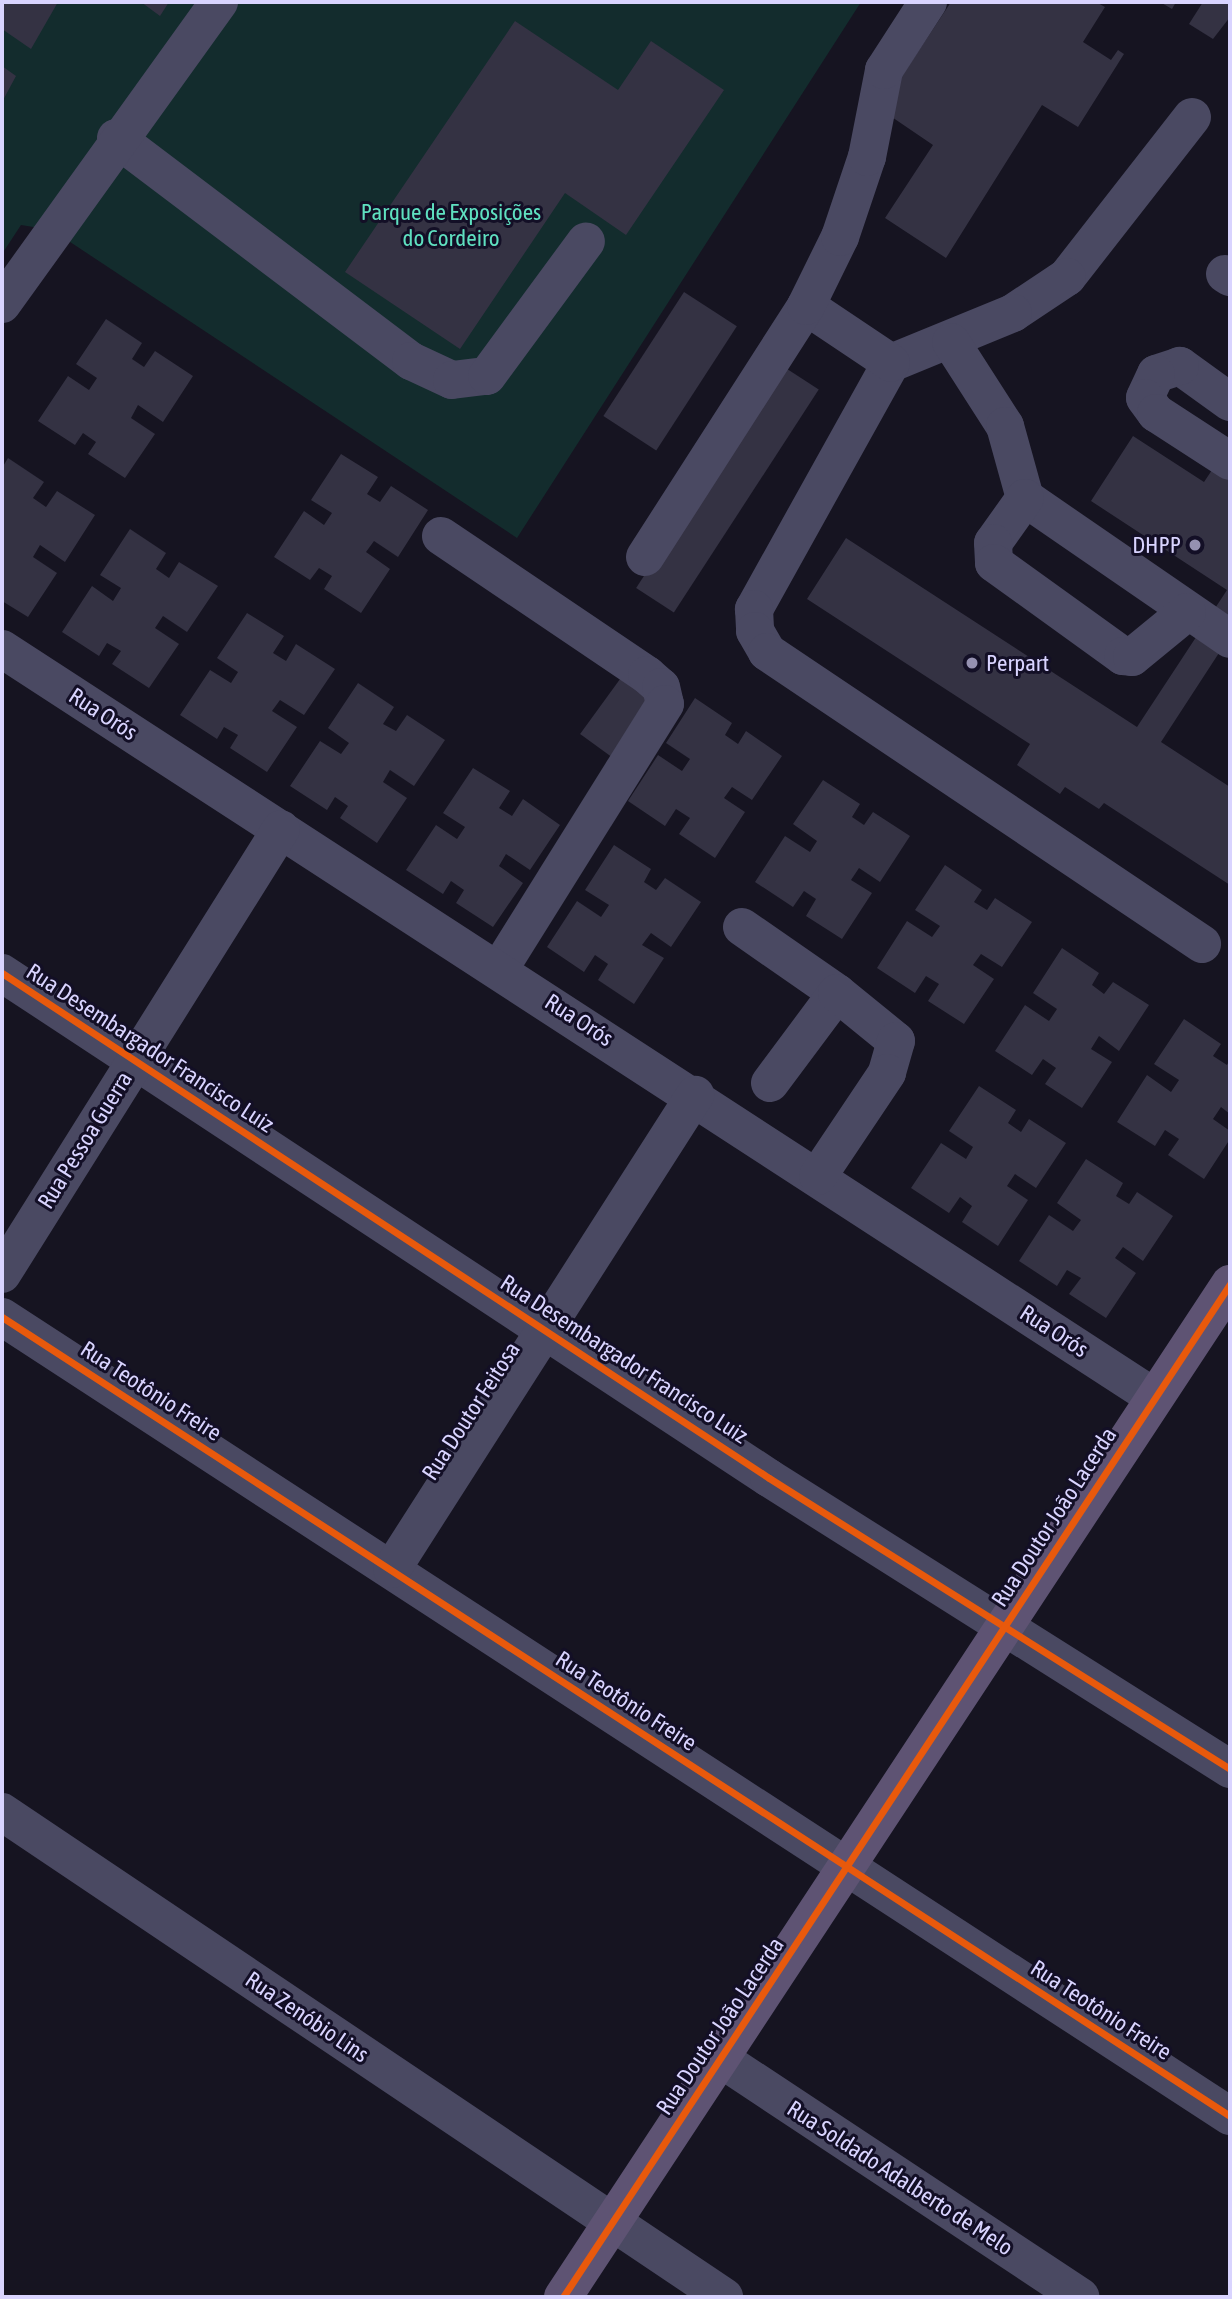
<!DOCTYPE html>
<meta charset="utf-8">
<style>
body{margin:0}
#map{position:relative;width:1232px;height:2299px;overflow:hidden;background:#161421;font-family:"Asap Condensed",sans-serif}
div>[style]{position:absolute}
[style*='--x']{left:calc(var(--x)*1px);top:calc(var(--y)*1px);width:calc(var(--w)*1px);rotate:calc(var(--a)*1deg)}
.green>*{inset:0;background:#132c2d}
.building>*{inset:0;background:#343243;transform-origin:0 0}
.minor>*{height:38px;margin:-19px;padding:0 19px;transform-origin:19px;border-radius:19px;background:#4a4962}
.major>*{height:38px;margin:-19px;padding:0 19px;transform-origin:19px;border-radius:19px;background:#5e5373}
.cycleway>*{height:7px;margin:-3.5px;padding:0 3.5px;transform-origin:3.5px;border-radius:3.5px;background:#e8590c}
.dots>*{width:19px;height:19px;translate:-50% -50%;box-sizing:border-box;border:4px solid #130f26;border-radius:50%}
span{translate:-50% -50%;white-space:nowrap;text-align:center;line-height:1.15;-webkit-text-stroke:6px #130f26;paint-order:stroke}
.park-label{font-size:23px;color:#5fe0c0}
.poi-label{font-size:23px;color:#d9d4ff}
.right{translate:-100% -50%;text-align:right}
.left{translate:0 -50%;text-align:left}
.street-label{font-size:23px;color:#d9d4ff}
.frame{position:absolute;inset:0;border:4px solid #d9d4ff;pointer-events:none}
</style>
<div id="map">
<div class="green">
<div style="clip-path:polygon(2px 2px,861px 2px,517px 538px,52px 230px,21px 225px,2px 254px)"></div>
</div>
<div class="building">
<div style="clip-path:polygon(2px 2px,58px 2px,31px 49px,2px 29px)"></div>
<div style="clip-path:polygon(141px 2px,169px 2px,160px 16px)"></div>
<div style="clip-path:polygon(951px 2px,1096px 2px,1105px 7px,1083px 42px,1111px 60px,1118px 50px,1124px 54px,1078px 127px,1042px 105px,946px 258px,885px 218px,933px 145px,880px 109px)"></div>
<div style="clip-path:polygon(1160px 2px,1176px 2px,1172px 9px)"></div>
<div style="clip-path:polygon(1203px 2px,1230px 2px,1230px 17px,1213px 39px,1189px 24px)"></div>
<div style="clip-path:polygon(515px 21px,618px 90px,651px 41px,724px 90px,626px 235px,565px 193px,460px 349px,345px 272px)"></div>
<div style="clip-path:polygon(2px 66px,16px 76px,2px 102px)"></div>
<div style="left:684px;top:292px;width:63px;height:148px;rotate:33deg"></div>
<div style="clip-path:polygon(106px 319px,142px 343px,132px 359px,144px 367px,155px 351px,193px 376px,163px 422px,138px 405px,131px 418px,155px 434px,125px 478px,88px 454px,96px 442px,83px 433px,75px 445px,38px 421px,68px 376px,89px 390px,97px 378px,76px 364px)"></div>
<div style="left:781px;top:365px;width:45px;height:266px;rotate:33deg"></div>
<div style="clip-path:polygon(1133px 436px,1204px 482px,1216px 464px,1230px 473px,1230px 636px,1161px 742px,1230px 787px,1230px 885px,1104px 803px,1099px 809px,1065px 787px,1060px 794px,1017px 765px,1030px 744px,807px 599px,846px 538px,1137px 727px,1227px 590px,1091px 501px)"></div>
<div style="clip-path:polygon(341px 454px,378px 477px,367px 494px,380px 502px,391px 486px,428px 510px,398px 557px,374px 541px,366px 552px,390px 569px,361px 613px,324px 589px,332px 576px,319px 568px,310px 580px,274px 557px,304px 511px,324px 525px,332px 513px,311px 500px)"></div>
<div style="clip-path:polygon(8px 458px,44px 482px,33px 498px,46px 507px,57px 491px,95px 515px,65px 562px,40px 545px,33px 557px,57px 573px,28px 617px,2px 601px,2px 468px)"></div>
<div style="clip-path:polygon(130px 529px,166px 553px,156px 569px,169px 578px,179px 562px,218px 586px,187px 632px,163px 616px,155px 628px,179px 644px,149px 688px,112px 664px,121px 651px,107px 643px,99px 656px,62px 632px,92px 586px,113px 601px,121px 588px,100px 575px)"></div>
<div style="clip-path:polygon(247px 613px,284px 636px,273px 653px,286px 661px,296px 644px,335px 669px,304px 715px,280px 700px,272px 711px,297px 727px,267px 772px,230px 748px,238px 735px,224px 727px,217px 739px,180px 715px,210px 670px,231px 683px,238px 672px,217px 658px)"></div>
<div style="left:623px;top:675px;width:46px;height:73px;rotate:36deg"></div>
<div style="clip-path:polygon(358px 683px,394px 707px,383px 724px,396px 731px,407px 715px,445px 740px,414px 786px,390px 770px,383px 782px,407px 798px,377px 843px,340px 818px,348px 806px,335px 797px,327px 810px,290px 786px,320px 741px,341px 754px,349px 743px,328px 728px)"></div>
<div style="clip-path:polygon(695px 698px,732px 723px,725px 735px,738px 744px,746px 731px,782px 756px,752px 800px,732px 787px,724px 798px,745px 812px,715px 858px,679px 834px,690px 818px,676px 809px,665px 826px,628px 801px,658px 755px,682px 771px,690px 759px,666px 743px)"></div>
<div style="clip-path:polygon(473px 768px,510px 791px,499px 808px,512px 816px,523px 799px,560px 825px,530px 870px,506px 854px,499px 866px,523px 883px,493px 927px,456px 903px,464px 890px,451px 881px,443px 894px,406px 870px,436px 825px,457px 839px,465px 827px,443px 813px)"></div>
<div style="clip-path:polygon(823px 780px,860px 804px,852px 817px,864px 825px,873px 812px,910px 836px,880px 882px,859px 868px,851px 880px,872px 893px,842px 939px,806px 916px,816px 899px,804px 891px,793px 907px,755px 882px,785px 836px,810px 852px,817px 841px,793px 824px)"></div>
<div style="clip-path:polygon(614px 845px,651px 869px,644px 882px,656px 890px,665px 878px,701px 902px,671px 947px,651px 933px,642px 945px,664px 958px,634px 1004px,598px 980px,608px 964px,595px 955px,584px 972px,547px 947px,577px 901px,601px 917px,609px 905px,585px 890px)"></div>
<div style="clip-path:polygon(945px 865px,982px 890px,974px 902px,987px 910px,995px 898px,1032px 922px,1002px 967px,981px 954px,973px 965px,994px 979px,964px 1024px,928px 1001px,939px 984px,926px 976px,915px 993px,877px 968px,907px 921px,932px 937px,940px 926px,915px 910px)"></div>
<div style="clip-path:polygon(1062px 948px,1099px 973px,1092px 985px,1104px 994px,1113px 982px,1149px 1005px,1119px 1051px,1099px 1036px,1091px 1049px,1112px 1062px,1082px 1108px,1045px 1084px,1056px 1068px,1043px 1059px,1032px 1075px,995px 1051px,1025px 1005px,1049px 1021px,1057px 1009px,1033px 993px)"></div>
<div style="clip-path:polygon(1184px 1019px,1221px 1044px,1213px 1056px,1227px 1065px,1230px 1059px,1230px 1114px,1221px 1107px,1213px 1119px,1230px 1131px,1230px 1139px,1204px 1179px,1168px 1155px,1179px 1139px,1165px 1130px,1155px 1146px,1117px 1122px,1147px 1075px,1171px 1092px,1179px 1080px,1154px 1064px)"></div>
<div style="clip-path:polygon(979px 1086px,1016px 1110px,1008px 1123px,1021px 1132px,1029px 1119px,1066px 1143px,1036px 1188px,1015px 1174px,1007px 1186px,1028px 1200px,998px 1246px,962px 1222px,972px 1206px,960px 1197px,949px 1213px,911px 1188px,941px 1143px,966px 1159px,973px 1147px,949px 1131px)"></div>
<div style="clip-path:polygon(1086px 1159px,1123px 1183px,1116px 1196px,1129px 1204px,1137px 1192px,1173px 1216px,1143px 1261px,1123px 1247px,1115px 1258px,1136px 1273px,1106px 1318px,1069px 1294px,1081px 1278px,1067px 1270px,1057px 1286px,1019px 1261px,1049px 1215px,1073px 1231px,1081px 1220px,1057px 1203px)"></div>
</div>
<div class="minor">
<div style="--x:1192;--y:117;--w:203;--a:128"></div>
<div style="--x:1067;--y:277;--w:65;--a:146.3"></div>
<div style="--x:1013;--y:313;--w:132;--a:157.7"></div>
<div style="--x:891;--y:363;--w:282;--a:119.1"></div>
<div style="--x:754;--y:609;--w:22;--a:87"></div>
<div style="--x:755;--y:631;--w:24;--a:60"></div>
<div style="--x:767;--y:652;--w:524;--a:33.87"></div>
<div style="--x:116;--y:138;--w:370;--a:37.1"></div>
<div style="--x:411;--y:361;--w:45;--a:24.9"></div>
<div style="--x:452;--y:380;--w:35;--a:-7"></div>
<div style="--x:487;--y:376;--w:167;--a:-53.7"></div>
<div style="--x:1225;--y:274;--w:6;--a:31"></div>
<div style="--x:2;--y:304;--w:372;--a:-54.3"></div>
<div style="--x:806;--y:306;--w:102;--a:33.8"></div>
<div style="--x:951;--y:342;--w:100;--a:57.3"></div>
<div style="--x:1005;--y:426;--w:75;--a:74.5"></div>
<div style="--x:1025;--y:498;--w:249;--a:34.5"></div>
<div style="--x:1230;--y:402;--w:62;--a:-144.2"></div>
<div style="--x:1180;--y:366;--w:25;--a:162"></div>
<div style="--x:1156;--y:374;--w:26;--a:115"></div>
<div style="--x:1145;--y:398;--w:19;--a:54"></div>
<div style="--x:1156;--y:413;--w:88;--a:33"></div>
<div style="--x:1025;--y:498;--w:55;--a:125.4"></div>
<div style="--x:993;--y:543;--w:20;--a:87"></div>
<div style="--x:994;--y:563;--w:159;--a:35.8"></div>
<div style="--x:1123;--y:656;--w:9;--a:6"></div>
<div style="--x:1132;--y:657;--w:71;--a:-39.3"></div>
<div style="--x:441;--y:536;--w:249;--a:34"></div>
<div style="--x:647;--y:675;--w:18;--a:41"></div>
<div style="--x:661;--y:687;--w:17;--a:77"></div>
<div style="--x:665;--y:704;--w:311;--a:122"></div>
<div style="--x:645;--y:557;--w:298;--a:-57.3"></div>
<div style="--x:806;--y:306;--w:77;--a:-63.8"></div>
<div style="--x:840;--y:237;--w:84;--a:-71.4"></div>
<div style="--x:867;--y:157;--w:89;--a:-78.9"></div>
<div style="--x:884;--y:70;--w:81;--a:-57.1"></div>
<div style="--x:2;--y:649;--w:1374;--a:33"></div>
<div style="--x:742;--y:927;--w:116;--a:34.8"></div>
<div style="--x:2;--y:973;--w:918;--a:33.36"></div>
<div style="--x:769;--y:1478;--w:545;--a:32.26"></div>
<div style="--x:770;--y:1083;--w:112;--a:-53.3"></div>
<div style="--x:837;--y:993;--w:76;--a:39.1"></div>
<div style="--x:896;--y:1041;--w:33;--a:106"></div>
<div style="--x:887;--y:1073;--w:124;--a:123.8"></div>
<div style="--x:2;--y:1274;--w:525;--a:-57.91"></div>
<div style="--x:2;--y:1317;--w:1465;--a:33.05"></div>
<div style="--x:392;--y:1569;--w:563;--a:-57.41"></div>
<div style="--x:2;--y:1812;--w:870;--a:33.89"></div>
<div style="--x:721;--y:2059;--w:431;--a:33.5"></div>
</div>
<div class="major">
<div style="--x:563;--y:2297;--w:1213;--a:-56.64"></div>
</div>
<div class="cycleway">
<div style="--x:2;--y:973;--w:918;--a:33.36"></div>
<div style="--x:769;--y:1478;--w:545;--a:32.26"></div>
<div style="--x:2;--y:1317;--w:1465;--a:33.05"></div>
<div style="--x:563;--y:2297;--w:1213;--a:-56.64"></div>
</div>
<div class="dots">
<div style="left:1195px;top:545px;background:#9591b1"></div>
<div style="left:972px;top:663px;background:#9591b1"></div>
</div>
<div class="park-label">
<span style="left:451px;top:225px">Parque de Exposições<br>do Cordeiro</span>
</div>
<div class="poi-label">
<span class="right" style="left:1181px;top:545px">DHPP</span>
<span class="left" style="left:986px;top:663px">Perpart</span>
</div>
<div class="street-label">
<span style="left:103px;top:714px;rotate:33deg">Rua Orós</span>
<span style="left:579px;top:1020px;rotate:33deg">Rua Orós</span>
<span style="left:150px;top:1048px;rotate:33deg">Rua Desembargador Francisco Luiz</span>
<span style="left:85px;top:1140px;rotate:-58deg">Rua Pessoa Guerra</span>
<span style="left:1054px;top:1331px;rotate:33deg">Rua Orós</span>
<span style="left:624px;top:1359px;rotate:33deg">Rua Desembargador Francisco Luiz</span>
<span style="left:151px;top:1391px;rotate:33deg">Rua Teotônio Freire</span>
<span style="left:471px;top:1411px;rotate:-57deg">Rua Doutor Feitosa</span>
<span style="left:1054px;top:1517px;rotate:-57deg">Rua Doutor João Lacerda</span>
<span style="left:626px;top:1701px;rotate:33deg">Rua Teotônio Freire</span>
<span style="left:1101px;top:2010px;rotate:33deg">Rua Teotônio Freire</span>
<span style="left:307px;top:2017px;rotate:34deg">Rua Zenóbio Lins</span>
<span style="left:720px;top:2026px;rotate:-56deg">Rua Doutor João Lacerda</span>
<span style="left:900px;top:2178px;rotate:33deg">Rua Soldado Adalberto de Melo</span>
</div>
<div class="frame"></div>
</div>
